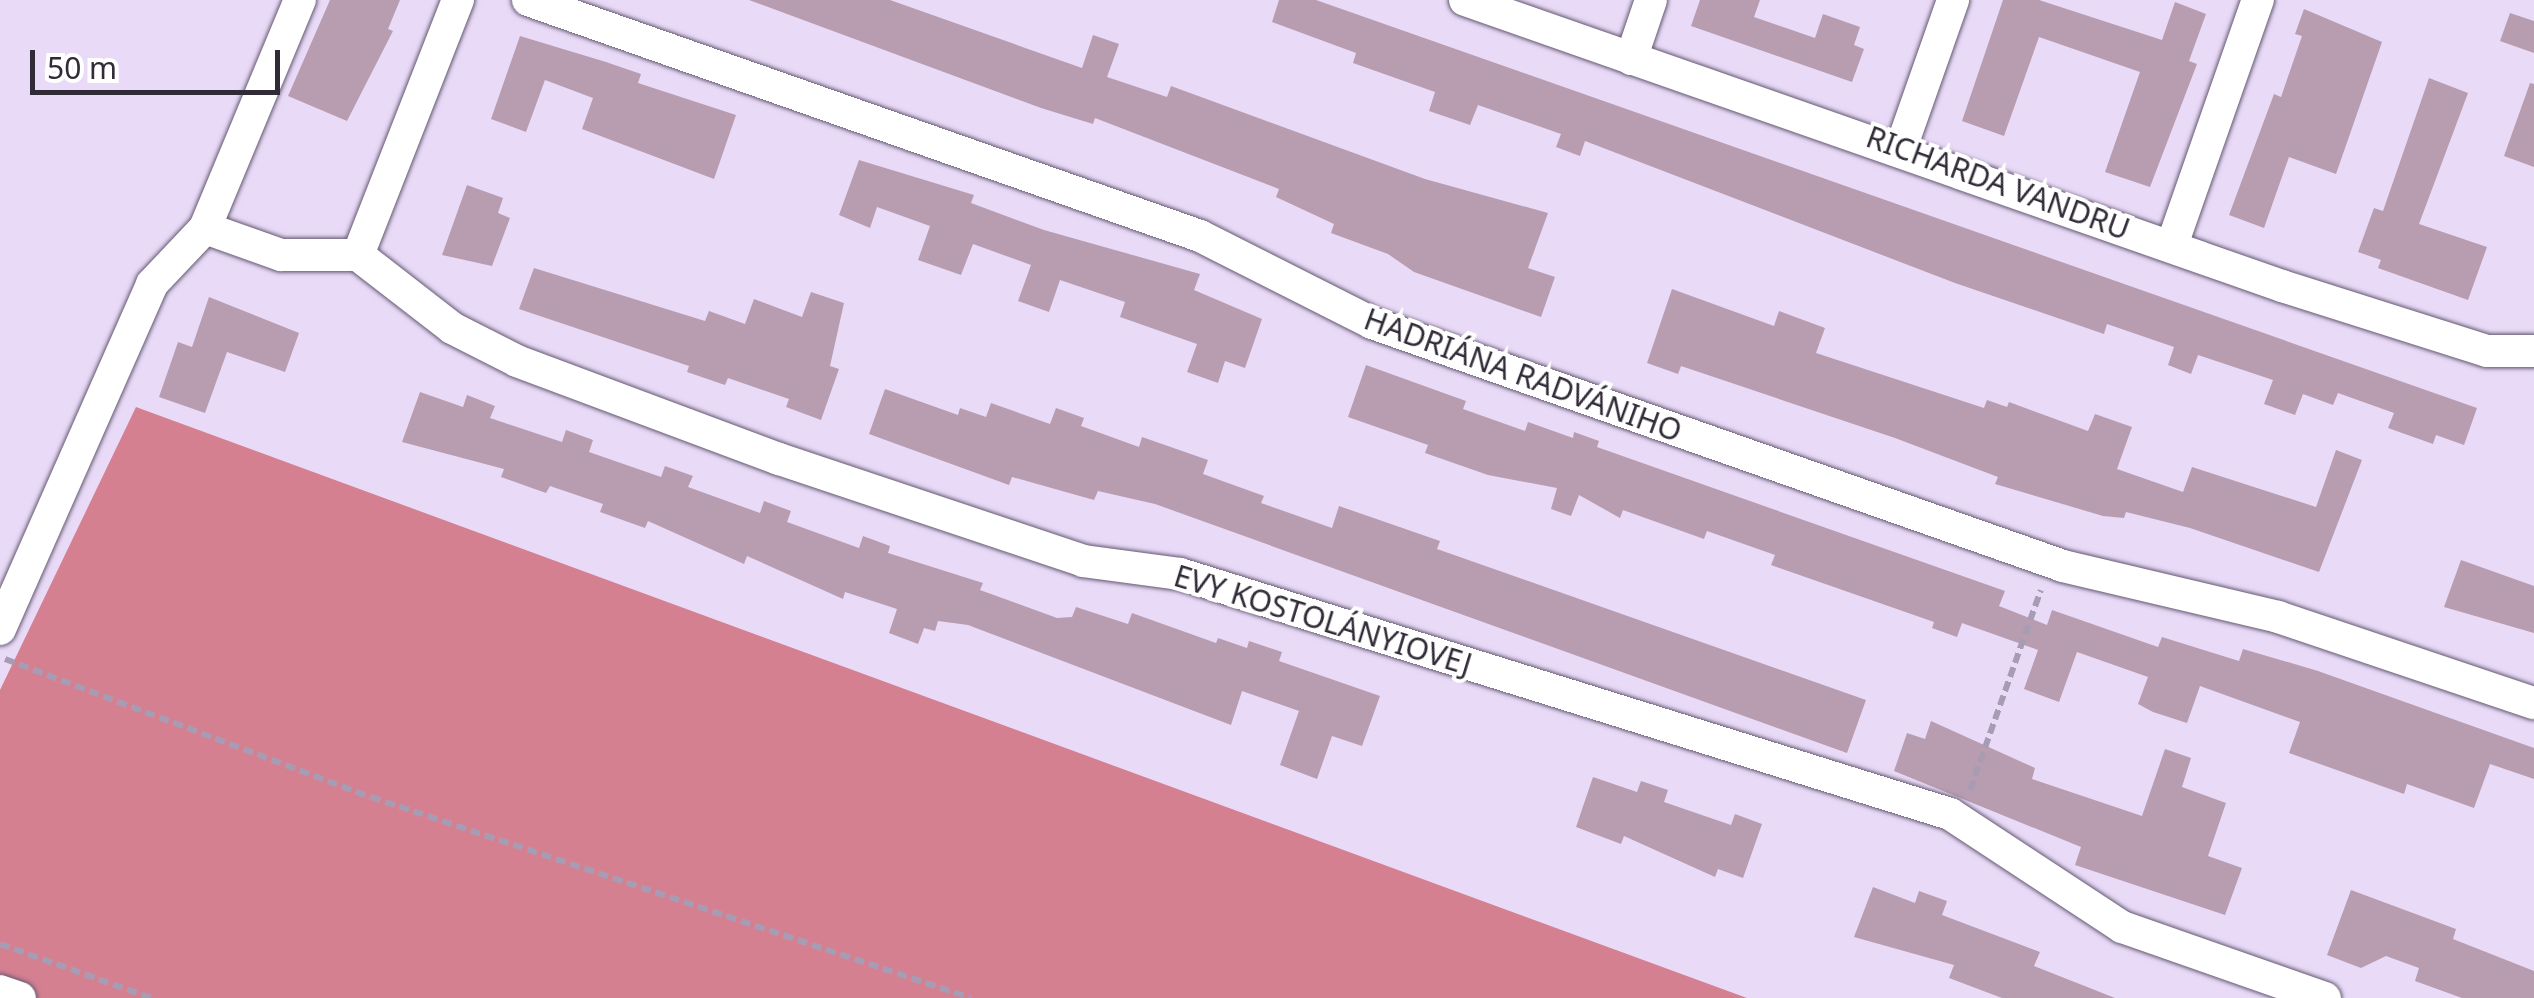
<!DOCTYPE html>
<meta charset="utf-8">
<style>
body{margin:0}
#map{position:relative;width:2534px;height:998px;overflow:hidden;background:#e9dbf8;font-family:"Noto Sans",sans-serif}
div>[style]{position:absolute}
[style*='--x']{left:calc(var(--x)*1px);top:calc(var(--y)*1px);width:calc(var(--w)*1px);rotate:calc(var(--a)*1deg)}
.forest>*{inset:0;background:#d48091}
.building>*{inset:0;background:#b89cb0}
.path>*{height:6px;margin-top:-3px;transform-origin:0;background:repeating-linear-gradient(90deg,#a79cb3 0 10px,transparent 0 15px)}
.roads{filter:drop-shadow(0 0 2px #645871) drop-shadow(0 0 2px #645871)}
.minor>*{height:32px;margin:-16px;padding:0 16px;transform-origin:16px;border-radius:16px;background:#fff}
span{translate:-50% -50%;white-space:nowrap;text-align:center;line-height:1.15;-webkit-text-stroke:8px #fff;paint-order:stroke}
.street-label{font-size:30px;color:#312b37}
.scale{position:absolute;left:30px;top:50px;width:250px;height:45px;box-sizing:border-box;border:5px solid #312b37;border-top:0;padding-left:12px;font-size:30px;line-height:35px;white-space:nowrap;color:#312b37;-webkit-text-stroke:8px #fff;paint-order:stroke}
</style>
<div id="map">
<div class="forest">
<div style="clip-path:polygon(136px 407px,1747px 998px,0 998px,0 690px)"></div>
</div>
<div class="building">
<div style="clip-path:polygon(330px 0,400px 0,388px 29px,393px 31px,347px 121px,288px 96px)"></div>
<div style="clip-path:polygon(749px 0,890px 0,1082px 68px,1093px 35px,1119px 44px,1107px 77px,1167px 97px,1171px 86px,1425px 179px,1548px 213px,1528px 268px,1555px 277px,1541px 317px,1414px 272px,1388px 254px,1331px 233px,1334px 224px,1276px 197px,1279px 189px,1095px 118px,1093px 124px,1041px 108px)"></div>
<div style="clip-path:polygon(1279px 0,1316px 0,2477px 408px,2464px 445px,2436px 435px,2433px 444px,2388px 428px,2394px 413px,2338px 393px,2333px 405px,2303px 394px,2295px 415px,2264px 404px,2273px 380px,2198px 355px,2191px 374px,2168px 365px,2174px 347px,2107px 324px,2104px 334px,1955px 283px,1585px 141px,1580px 156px,1556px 147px,1561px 134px,1478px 105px,1470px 125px,1429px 111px,1435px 92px,1353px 63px,1356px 53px,1272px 22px)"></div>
<div style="clip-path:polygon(1700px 0,1760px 0,1754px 17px,1815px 38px,1823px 14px,1860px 27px,1854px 45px,1864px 49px,1852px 82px,1691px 26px)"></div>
<div style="clip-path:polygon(2003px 0,2039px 0,2162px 40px,2175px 2px,2206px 14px,2189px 61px,2197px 64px,2150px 187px,2105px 172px,2140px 72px,2039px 37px,2004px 136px,1962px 121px)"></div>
<div style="clip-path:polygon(2304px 9px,2382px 42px,2336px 174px,2289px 157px,2264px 228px,2229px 215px,2274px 94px,2281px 97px,2302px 36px,2295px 34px)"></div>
<div style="clip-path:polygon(2510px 13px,2534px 21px,2534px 53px,2500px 41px)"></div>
<div style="clip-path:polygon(520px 36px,606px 62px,641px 74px,638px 83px,736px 115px,714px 179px,582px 129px,593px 98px,545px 80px,526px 132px,491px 119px)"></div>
<div style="clip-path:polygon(2429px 78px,2468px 93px,2419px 224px,2487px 247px,2468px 300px,2378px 268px,2381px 260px,2358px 252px,2374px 208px,2383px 211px)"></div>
<div style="clip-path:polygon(2530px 83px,2534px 84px,2534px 167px,2504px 156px)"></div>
<div style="clip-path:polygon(859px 160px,974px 195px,971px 203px,1044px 230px,1200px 274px,1194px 290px,1262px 319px,1245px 368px,1225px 361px,1218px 383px,1187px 372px,1197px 344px,1120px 317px,1125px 302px,1060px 280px,1049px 312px,1018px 301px,1031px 265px,973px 244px,961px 275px,918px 260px,930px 226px,877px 207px,870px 228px,839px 215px)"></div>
<div style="clip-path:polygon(467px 185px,503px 198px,498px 213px,510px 218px,492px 266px,442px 255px)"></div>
<div style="clip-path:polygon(534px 268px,705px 321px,709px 311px,745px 324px,754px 299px,802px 317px,811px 292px,844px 303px,830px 366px,839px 369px,821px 420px,786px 407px,789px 399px,728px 378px,725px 385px,687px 372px,689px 366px,519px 309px)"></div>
<div style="clip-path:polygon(1672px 289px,1774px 326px,1779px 311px,1825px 328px,1816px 353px,1984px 408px,1987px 400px,2007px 407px,2009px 402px,2088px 431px,2095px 414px,2132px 427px,2117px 469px,2183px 492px,2192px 467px,2316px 507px,2336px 450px,2362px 460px,2319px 572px,2190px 528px,2126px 512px,2124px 518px,2103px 516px,1995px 484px,1998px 477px,1895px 438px,1681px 366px,1678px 374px,1647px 363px)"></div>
<div style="clip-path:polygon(209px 297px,299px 333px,285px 372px,227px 352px,205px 413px,159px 397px,178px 342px,192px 347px)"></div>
<div style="clip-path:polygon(1366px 365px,1466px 401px,1463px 409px,1525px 431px,1528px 422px,1573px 438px,1574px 432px,1599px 441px,1597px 447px,2005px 591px,1999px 606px,2047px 625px,2052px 610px,2158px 647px,2162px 637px,2239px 661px,2243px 649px,2318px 671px,2534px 748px,2534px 779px,2490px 764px,2474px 808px,2407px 784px,2404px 794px,2289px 753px,2300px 722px,2200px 686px,2187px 723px,2153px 712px,2138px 704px,2148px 677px,2077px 652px,2059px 702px,2024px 689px,2038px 650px,1962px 623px,1957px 637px,1932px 628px,1934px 622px,1771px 565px,1775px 555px,1707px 531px,1704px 539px,1623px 510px,1620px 518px,1579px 495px,1571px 516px,1551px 509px,1557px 488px,1488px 475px,1425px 453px,1428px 445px,1348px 417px)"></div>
<div style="clip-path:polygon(885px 389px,958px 415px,960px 408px,986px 417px,991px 403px,1050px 424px,1056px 408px,1084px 418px,1081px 426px,1139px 447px,1142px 437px,1208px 460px,1203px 474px,1264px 496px,1261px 503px,1332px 528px,1339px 506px,1440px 541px,1437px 549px,1866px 700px,1847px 753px,1155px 504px,1098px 491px,1094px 500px,1012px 477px,1009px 485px,869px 434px)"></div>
<div style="clip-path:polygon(420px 392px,463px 407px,467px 395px,495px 406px,490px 418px,562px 442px,566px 430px,593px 440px,589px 452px,661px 477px,665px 466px,693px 476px,688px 487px,760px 513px,764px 501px,791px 511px,787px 522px,859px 548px,863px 536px,890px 546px,888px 553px,983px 583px,980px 590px,1057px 618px,1072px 617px,1076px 607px,1128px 624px,1132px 613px,1216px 643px,1218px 638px,1247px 648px,1249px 641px,1282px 652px,1279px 661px,1380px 696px,1362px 746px,1332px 736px,1317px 779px,1280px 765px,1299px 711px,1242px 691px,1231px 725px,968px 625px,938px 621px,935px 631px,924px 628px,918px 644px,889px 633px,897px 609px,845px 592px,843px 599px,747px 556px,744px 564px,648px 521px,645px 528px,600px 512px,603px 504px,550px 486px,546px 493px,501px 477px,504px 469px,402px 442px)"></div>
<div style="clip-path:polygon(2461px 560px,2534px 586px,2534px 633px,2444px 607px)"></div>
<div style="clip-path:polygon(1931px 721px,2035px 768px,2032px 779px,2142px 816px,2165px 749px,2191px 758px,2182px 787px,2226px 803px,2208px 856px,2242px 868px,2225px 915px,2075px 865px,2081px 847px,1894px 771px,1907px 733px,1925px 739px)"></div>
<div style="clip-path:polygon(1593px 777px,1637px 792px,1641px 781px,1668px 790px,1664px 802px,1731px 825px,1735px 814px,1762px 824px,1743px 878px,1718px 869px,1715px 877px,1624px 836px,1621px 844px,1576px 827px)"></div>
<div style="clip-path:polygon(1873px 887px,1915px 903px,1919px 891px,1947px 901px,1942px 915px,2040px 952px,2034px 966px,2115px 998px,2002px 998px,1949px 978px,1954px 965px,1854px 937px)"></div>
<div style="clip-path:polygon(2351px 890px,2456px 929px,2453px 939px,2534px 971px,2534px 998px,2462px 998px,2415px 981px,2419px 968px,2386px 956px,2361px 968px,2327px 955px)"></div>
</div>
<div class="path">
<div style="--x:5;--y:659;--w:391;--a:20.7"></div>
<div style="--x:371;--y:797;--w:633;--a:18.52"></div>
<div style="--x:1970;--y:790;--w:212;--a:-70.5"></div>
<div style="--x:0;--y:944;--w:161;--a:19.6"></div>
</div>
<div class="roads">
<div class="minor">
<div style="--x:528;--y:0;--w:712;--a:19.35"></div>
<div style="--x:1200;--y:236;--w:193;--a:26.8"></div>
<div style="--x:1372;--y:323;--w:732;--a:19.37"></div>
<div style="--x:2063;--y:566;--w:221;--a:13.3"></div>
<div style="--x:2278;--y:617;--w:270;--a:18.6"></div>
<div style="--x:1465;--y:0;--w:866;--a:19.29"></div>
<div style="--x:2282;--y:286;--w:215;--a:17.6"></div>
<div style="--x:2487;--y:351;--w:47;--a:0"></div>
<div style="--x:1631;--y:59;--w:62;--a:-71.3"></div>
<div style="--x:1901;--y:148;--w:157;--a:-70.6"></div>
<div style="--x:205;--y:228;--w:81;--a:19.6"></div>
<div style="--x:281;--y:255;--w:77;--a:0"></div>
<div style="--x:358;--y:255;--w:119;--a:37.8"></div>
<div style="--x:452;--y:328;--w:73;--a:26.9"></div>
<div style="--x:517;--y:361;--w:280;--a:20.5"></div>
<div style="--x:779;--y:459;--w:321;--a:18.5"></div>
<div style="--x:1083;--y:561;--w:98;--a:7.6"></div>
<div style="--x:1180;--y:574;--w:807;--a:17.31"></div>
<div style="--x:1950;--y:814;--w:206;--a:33.3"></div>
<div style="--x:2122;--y:927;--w:215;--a:19.3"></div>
<div style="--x:2172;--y:245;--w:260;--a:-70.7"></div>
<div style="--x:358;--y:255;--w:274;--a:-68.6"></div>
<div style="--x:0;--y:629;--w:377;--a:-66.2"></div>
<div style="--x:152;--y:284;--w:77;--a:-46.6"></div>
<div style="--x:205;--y:228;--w:247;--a:-67.4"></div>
<div style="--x:0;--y:991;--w:21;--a:19"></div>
</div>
</div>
<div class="street-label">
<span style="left:1998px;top:183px;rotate:20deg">RICHARDA VANDRU</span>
<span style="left:1523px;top:375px;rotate:20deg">HADRIÁNA RADVÁNIHO</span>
<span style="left:1323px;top:620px;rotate:17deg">EVY KOSTOLÁNYIOVEJ</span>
</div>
<div class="scale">50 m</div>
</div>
